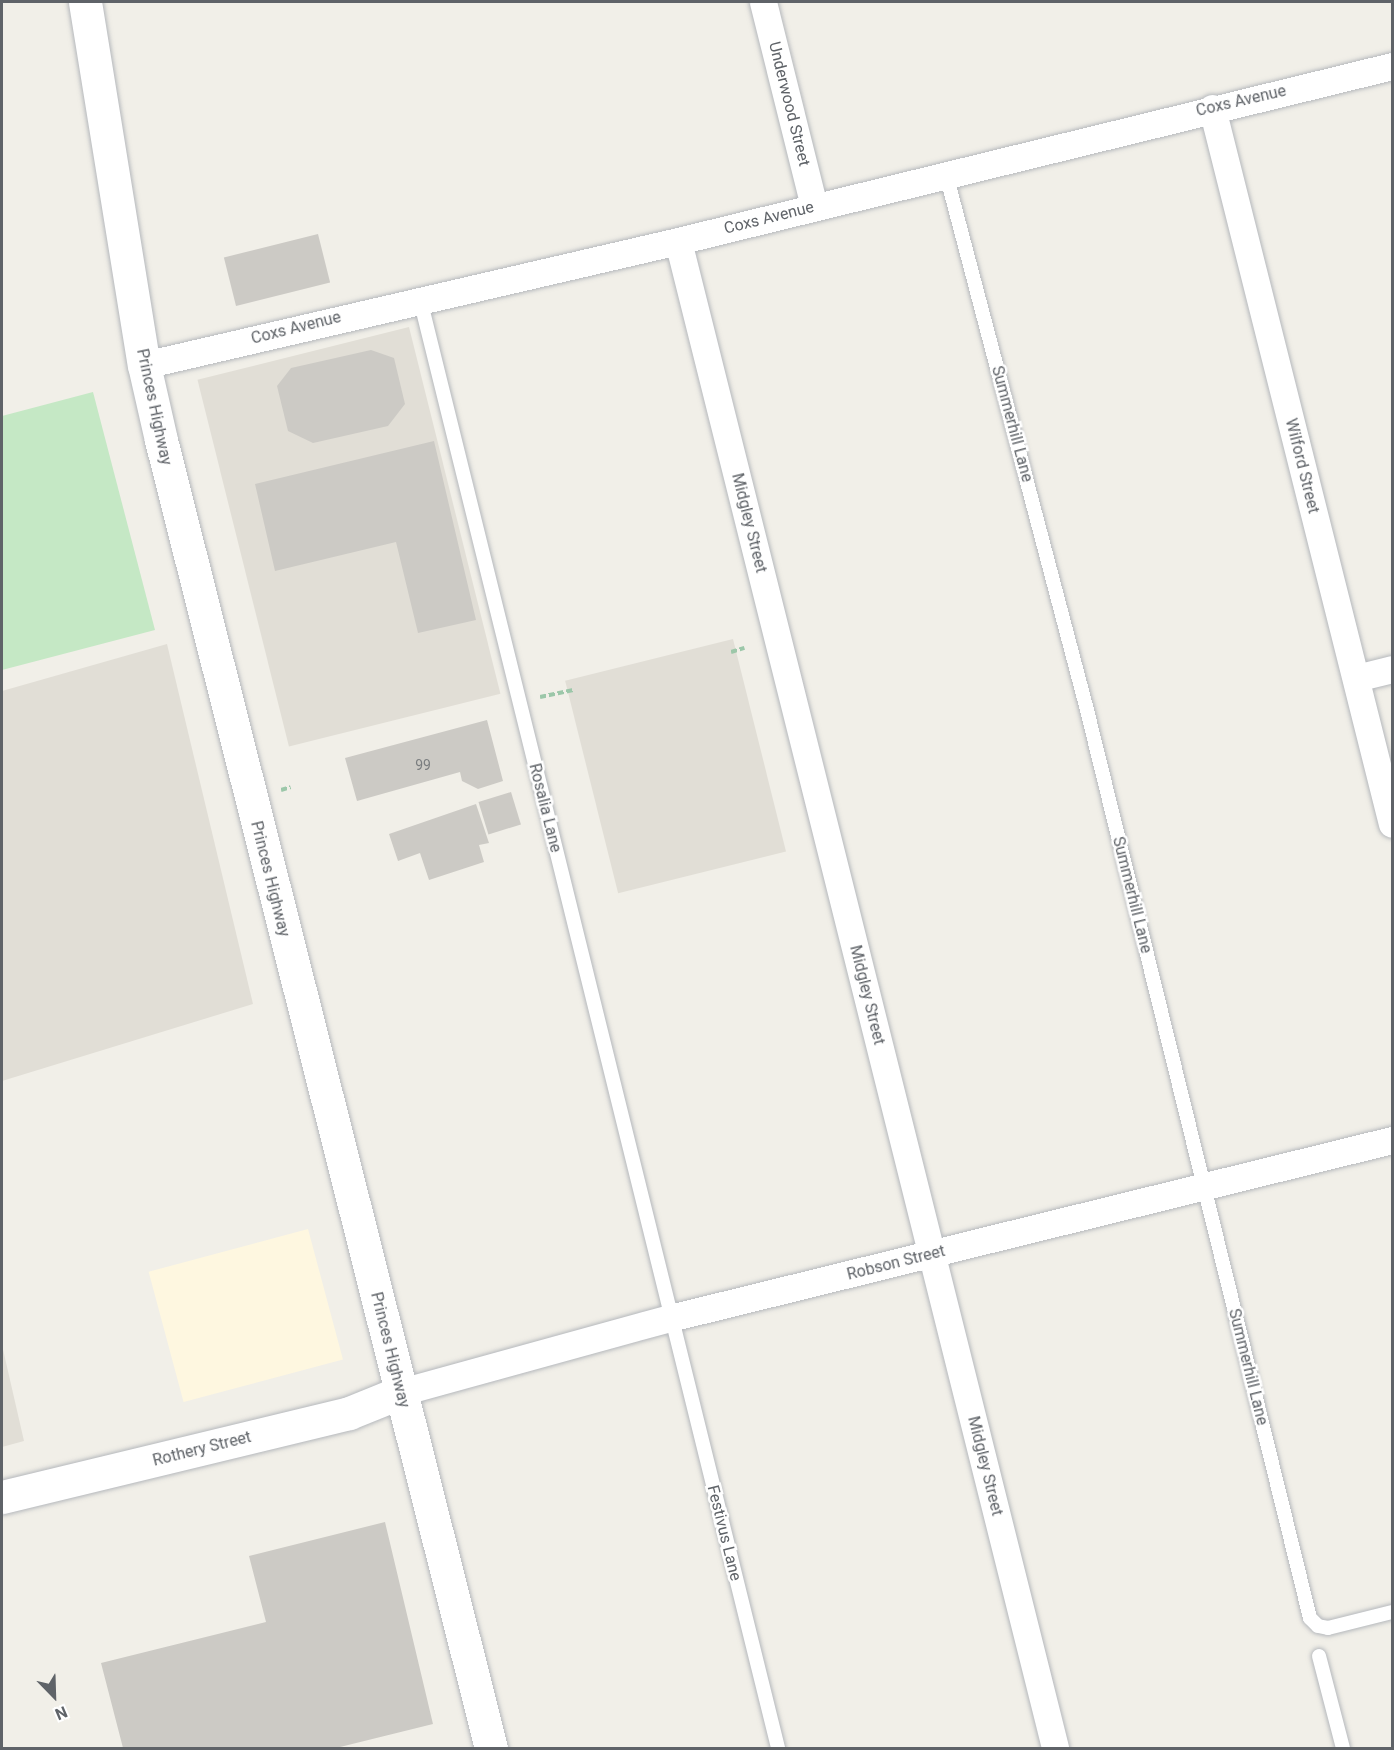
<!DOCTYPE html>
<style>
body{margin:0}
#map{position:relative;width:1394px;height:1750px;overflow:hidden;background:#f1efe8;font-family:Roboto,sans-serif}
div>[style]{position:absolute}
[style*='--x']{left:calc(var(--x)*1px);top:calc(var(--y)*1px);width:calc(var(--w)*1px);rotate:calc(var(--a)*1deg)}
.commercial>*{inset:0;background:#fef7e0;transform-origin:0 0}
.education>*{inset:0;background:#e1ded6;transform-origin:0 0}
.green>*{inset:0;background:#c5e8c5}
.building>*{inset:0;background:#cccac5;transform-origin:0 0}
.path>*{height:4px;margin-top:-2px;transform-origin:0;background:repeating-linear-gradient(90deg,#9cc7a9 0 6px,transparent 0 9px)}
.roads{filter:drop-shadow(0 0 2px #b5b8bc) drop-shadow(0 0 2px #b5b8bc)}
.service>*{height:14px;margin:-7px;padding:0 7px;transform-origin:7px;border-radius:7px;background:#fff}
.minor>*{height:27px;margin:-13.5px;padding:0 13.5px;transform-origin:13.5px;border-radius:13.5px;background:#fff}
.secondary>*{height:33px;margin:-16.5px;padding:0 16.5px;transform-origin:16.5px;border-radius:16.5px;background:#fff}
span{translate:-50% -50%;white-space:nowrap;text-align:center;line-height:1.15;-webkit-text-stroke:5px #fff;paint-order:stroke}
.number-label{font-size:14px;color:#7a7d7f}
.number-label span{-webkit-text-stroke-width:0}
.street-label{font-size:16px;color:#5f6368}
.frame{position:absolute;inset:0;border:3px solid #5f6368;pointer-events:none}
.north{position:absolute;left:24px;top:1666px;width:60px;height:60px;-webkit-text-stroke:4px #fff;paint-order:stroke;rotate:157deg;font-size:16px;font-weight:700;line-height:24px;text-align:center;color:#5f6368}
.north::after{content:'';display:block;margin:auto;width:21px;height:27px;background:#5f6368;clip-path:polygon(50% 0,100% 100%,50% 72%,0 100%)}
</style>
<div id="map">
<div class="commercial">
<div style="left:308px;top:1229px;width:135px;height:165px;rotate:75deg"></div>
</div>
<div class="education">
<div style="left:409px;top:327px;width:378px;height:218px;rotate:76deg"></div>
<div style="left:733px;top:639px;width:219px;height:173px;rotate:76deg"></div>
<div style="clip-path:polygon(167px 644px,253px 1004px,2px 1081px,2px 691px)"></div>
<div style="clip-path:polygon(2px 1345px,24px 1441px,2px 1447px)"></div>
</div>
<div class="green">
<div style="clip-path:polygon(93px 392px,155px 630px,2px 670px,2px 416px)"></div>
</div>
<div class="building">
<div style="left:318px;top:234px;width:50px;height:97px;rotate:76deg"></div>
<div style="clip-path:polygon(371px 350px,394px 358px,405px 404px,388px 426px,313px 443px,288px 431px,277px 386px,291px 368px)"></div>
<div style="clip-path:polygon(434px 441px,476px 620px,418px 633px,396px 542px,275px 571px,255px 484px)"></div>
<div style="clip-path:polygon(487px 720px,503px 781px,478px 789px,462px 781px,460px 772px,357px 801px,345px 758px)"></div>
<div style="left:511px;top:792px;width:34px;height:34px;rotate:73deg"></div>
<div style="clip-path:polygon(476px 804px,489px 843px,479px 845px,484px 862px,429px 880px,420px 853px,398px 861px,389px 834px)"></div>
<div style="clip-path:polygon(385px 1522px,433px 1724px,336px 1748px,123px 1748px,101px 1663px,266px 1622px,249px 1556px)"></div>
</div>
<div class="path">
<div style="--x:731;--y:652;--w:14;--a:-17"></div>
<div style="--x:540;--y:697;--w:34;--a:-12"></div>
<div style="--x:281;--y:790;--w:10;--a:-17"></div>
</div>
<div class="roads">
<div class="service">
<div style="--x:946;--y:174;--w:550;--a:75.26"></div>
<div style="--x:1086;--y:706;--w:939;--a:76.2"></div>
<div style="--x:1310;--y:1618;--w:11;--a:45"></div>
<div style="--x:1318;--y:1626;--w:10;--a:11"></div>
<div style="--x:1328;--y:1628;--w:66;--a:-14"></div>
<div style="--x:420;--y:299;--w:1493;--a:76.12"></div>
<div style="--x:1319;--y:1656;--w:95;--a:75.4"></div>
</div>
<div class="minor">
<div style="--x:763;--y:2;--w:211;--a:76"></div>
<div style="--x:1212;--y:108;--w:738;--a:75.89"></div>
<div style="--x:678;--y:241;--w:1553;--a:75.95"></div>
<div style="--x:144;--y:365;--w:548;--a:-13.07"></div>
<div style="--x:678;--y:241;--w:735;--a:-13.77"></div>
<div style="--x:1356;--y:678;--w:37;--a:-14"></div>
<div style="--x:401;--y:1392;--w:279;--a:-15.4"></div>
<div style="--x:670;--y:1318;--w:744;--a:-13.85"></div>
</div>
<div class="secondary">
<div style="--x:85;--y:2;--w:368;--a:80.8"></div>
<div style="--x:144;--y:365;--w:77;--a:77.2"></div>
<div style="--x:161;--y:440;--w:1349;--a:75.84"></div>
<div style="--x:2;--y:1497;--w:357;--a:-13.6"></div>
<div style="--x:349;--y:1413;--w:56;--a:-22"></div>
</div>
</div>
<div class="number-label">
<span style="left:423px;top:765px">99</span>
</div>
<div class="street-label">
<span style="left:1241px;top:101px;rotate:-13deg">Coxs Avenue</span>
<span style="left:789px;top:104px;rotate:76deg">Underwood Street</span>
<span style="left:769px;top:218px;rotate:-14deg">Coxs Avenue</span>
<span style="left:296px;top:328px;rotate:-14deg">Coxs Avenue</span>
<span style="left:154px;top:407px;rotate:78deg">Princes Highway</span>
<span style="left:1012px;top:424px;rotate:75deg">Summerhill Lane</span>
<span style="left:1302px;top:466px;rotate:76deg">Wilford Street</span>
<span style="left:749px;top:523px;rotate:76deg">Midgley Street</span>
<span style="left:545px;top:808px;rotate:76deg">Rosalia Lane</span>
<span style="left:270px;top:879px;rotate:76deg">Princes Highway</span>
<span style="left:1132px;top:895px;rotate:76deg">Summerhill Lane</span>
<span style="left:867px;top:995px;rotate:76deg">Midgley Street</span>
<span style="left:896px;top:1263px;rotate:-14deg">Robson Street</span>
<span style="left:390px;top:1350px;rotate:76deg">Princes Highway</span>
<span style="left:1248px;top:1367px;rotate:76deg">Summerhill Lane</span>
<span style="left:202px;top:1449px;rotate:-14deg">Rothery Street</span>
<span style="left:985px;top:1466px;rotate:76deg">Midgley Street</span>
<span style="left:724px;top:1533px;rotate:76deg">Festivus Lane</span>
</div>
<div class="frame"></div>
<div class="north">N</div>
</div>
